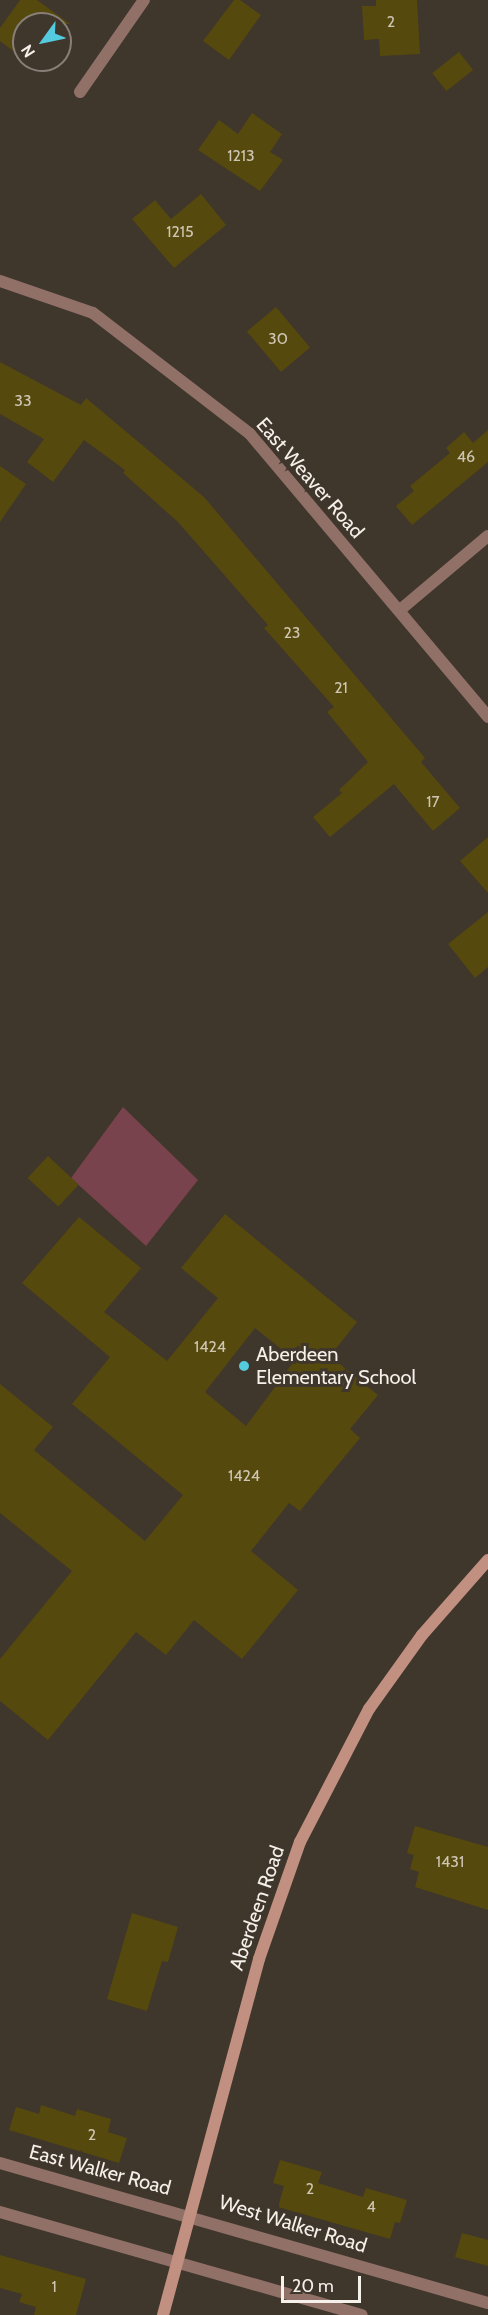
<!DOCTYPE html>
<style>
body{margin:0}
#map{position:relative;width:488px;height:2315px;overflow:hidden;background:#3f362c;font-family:Cabin,sans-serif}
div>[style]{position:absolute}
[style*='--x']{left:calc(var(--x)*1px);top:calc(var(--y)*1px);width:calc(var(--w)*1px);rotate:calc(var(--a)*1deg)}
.green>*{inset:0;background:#78434c}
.building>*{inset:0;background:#56490d;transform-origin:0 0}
.minor>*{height:12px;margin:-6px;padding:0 6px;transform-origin:6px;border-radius:6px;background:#917167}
.tertiary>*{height:12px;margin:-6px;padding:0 6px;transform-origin:6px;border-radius:6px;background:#917167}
.secondary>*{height:12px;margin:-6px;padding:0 6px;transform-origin:6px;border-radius:6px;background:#c29080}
.dots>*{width:16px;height:16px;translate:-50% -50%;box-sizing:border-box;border:3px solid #3f362c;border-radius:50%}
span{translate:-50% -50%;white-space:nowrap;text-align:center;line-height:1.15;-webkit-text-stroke:6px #3f362c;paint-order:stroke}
.number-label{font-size:16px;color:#cec6b3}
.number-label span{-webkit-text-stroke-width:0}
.street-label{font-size:20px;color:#f6f0ea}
.poi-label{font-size:20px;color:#f6f0ea}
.left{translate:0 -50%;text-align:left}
.north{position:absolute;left:12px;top:12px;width:60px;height:60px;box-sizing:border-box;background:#3f362c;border:2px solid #888078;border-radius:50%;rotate:237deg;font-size:16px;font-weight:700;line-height:24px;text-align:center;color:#f6f0ea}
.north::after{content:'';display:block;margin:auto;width:21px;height:27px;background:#54cade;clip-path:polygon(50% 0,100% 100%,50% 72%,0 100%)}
.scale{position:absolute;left:281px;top:2276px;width:80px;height:27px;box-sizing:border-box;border:3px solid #f6f0ea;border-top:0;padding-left:8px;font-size:18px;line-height:21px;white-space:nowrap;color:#f6f0ea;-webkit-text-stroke:4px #3f362c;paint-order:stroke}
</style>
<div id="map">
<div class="green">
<div style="clip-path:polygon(123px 1107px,198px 1180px,146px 1246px,71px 1178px)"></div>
</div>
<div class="building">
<div style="clip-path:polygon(20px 0,37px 0,70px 24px,24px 24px,24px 59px,0 41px,0 28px)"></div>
<div style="clip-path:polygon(234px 0,240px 0,261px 15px,229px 60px,203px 41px)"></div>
<div style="clip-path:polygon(376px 0,417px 0,420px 54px,380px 56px,379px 39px,364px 40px,362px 6px,376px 6px)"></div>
<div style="left:459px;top:52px;width:23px;height:34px;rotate:52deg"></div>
<div style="clip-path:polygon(252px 113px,282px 134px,270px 152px,283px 160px,260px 191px,198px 150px,219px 120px,238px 134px)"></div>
<div style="clip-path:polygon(201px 194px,226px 225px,174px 268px,132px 219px,155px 200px,171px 219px)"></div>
<div style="left:276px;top:307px;width:53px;height:38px;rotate:50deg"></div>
<div style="clip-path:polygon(0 362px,81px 405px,86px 398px,204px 497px,425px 758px,421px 762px,460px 808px,433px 831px,394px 784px,330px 837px,313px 817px,342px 793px,339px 790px,368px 762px,327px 712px,334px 707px,264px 628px,268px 625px,178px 522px,123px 473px,125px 470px,84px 440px,53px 482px,27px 462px,44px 439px,0 414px)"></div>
<div style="clip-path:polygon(488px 430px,488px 462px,412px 525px,396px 506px,414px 491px,410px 486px,450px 453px,446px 448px,464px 432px,473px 443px)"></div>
<div style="clip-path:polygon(0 466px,26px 484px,0 522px)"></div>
<div style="clip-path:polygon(488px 837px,488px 893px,460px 861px)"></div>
<div style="clip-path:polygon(488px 912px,488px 967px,475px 978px,448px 944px)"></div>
<div style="left:48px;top:1156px;width:42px;height:30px;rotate:43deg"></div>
<div style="clip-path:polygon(evenodd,225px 1214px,357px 1322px,330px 1356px,378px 1395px,350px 1429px,360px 1438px,300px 1511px,289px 1503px,251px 1551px,298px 1590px,242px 1659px,194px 1620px,166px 1655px,136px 1632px,48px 1740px,0 1701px,0 1659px,72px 1571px,0 1513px,0 1384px,53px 1427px,34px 1450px,145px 1541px,183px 1495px,72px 1404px,110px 1357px,22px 1283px,79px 1217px,141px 1268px,104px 1312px,167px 1361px,218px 1298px,181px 1268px,225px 1214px,255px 1328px,295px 1360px,246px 1426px,205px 1392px,255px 1328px)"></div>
<div style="clip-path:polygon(415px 1826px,488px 1847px,488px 1910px,415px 1887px,419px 1872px,410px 1869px,414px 1855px,407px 1853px)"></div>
<div style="clip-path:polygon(132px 1913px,178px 1927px,168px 1962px,162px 1961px,147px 2011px,107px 1999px)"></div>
<div style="clip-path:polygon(41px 2105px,75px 2116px,77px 2109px,111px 2119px,108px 2132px,127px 2138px,119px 2163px,9px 2130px,16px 2107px,39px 2114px)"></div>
<div style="clip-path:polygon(280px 2160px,322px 2172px,318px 2183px,363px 2197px,366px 2188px,407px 2200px,400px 2223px,395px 2222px,390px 2239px,278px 2207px,284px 2186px,273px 2183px)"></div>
<div style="clip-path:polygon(462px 2233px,488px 2240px,488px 2266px,455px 2257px)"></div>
<div style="clip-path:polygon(0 2255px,86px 2279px,76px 2315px,34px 2315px,36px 2307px,19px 2302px,22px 2294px,0 2288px)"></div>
</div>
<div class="minor">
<div style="--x:80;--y:92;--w:112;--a:-55.2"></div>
<div style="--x:400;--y:610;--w:115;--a:-40.1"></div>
<div style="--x:0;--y:2163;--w:508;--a:16.01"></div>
<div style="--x:0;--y:2212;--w:376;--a:15.9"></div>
</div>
<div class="tertiary">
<div style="--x:0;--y:281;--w:98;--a:19"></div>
<div style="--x:93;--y:313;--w:198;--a:37.6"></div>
<div style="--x:250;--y:434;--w:370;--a:49.9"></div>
</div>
<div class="secondary">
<div style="--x:163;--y:2315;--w:369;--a:-74.9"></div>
<div style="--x:259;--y:1959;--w:124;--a:-70.7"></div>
<div style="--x:300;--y:1842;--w:150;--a:-62.6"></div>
<div style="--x:369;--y:1709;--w:91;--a:-54.4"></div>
<div style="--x:422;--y:1635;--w:100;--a:-48.7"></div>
</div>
<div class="dots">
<div style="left:244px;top:1366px;background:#54cade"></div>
</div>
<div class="number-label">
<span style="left:391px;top:22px">2</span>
<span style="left:241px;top:156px">1213</span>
<span style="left:180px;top:232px">1215</span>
<span style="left:278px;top:339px">30</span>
<span style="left:23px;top:401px">33</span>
<span style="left:466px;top:457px">46</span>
<span style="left:292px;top:633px">23</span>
<span style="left:341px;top:688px">21</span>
<span style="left:433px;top:802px">17</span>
<span style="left:210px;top:1347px">1424</span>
<span style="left:244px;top:1476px">1424</span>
<span style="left:450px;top:1862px">1431</span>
<span style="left:92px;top:2135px">2</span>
<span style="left:310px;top:2189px">2</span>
<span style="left:371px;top:2207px">4</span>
<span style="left:54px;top:2287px">1</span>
</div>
<div class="street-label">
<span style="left:310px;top:478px;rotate:49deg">East Weaver Road</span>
<span style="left:257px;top:1908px;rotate:-71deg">Aberdeen Road</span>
<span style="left:100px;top:2170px;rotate:15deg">East Walker Road</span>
<span style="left:293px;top:2224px;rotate:17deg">West Walker Road</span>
</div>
<div class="poi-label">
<span class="left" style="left:256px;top:1366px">Aberdeen<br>Elementary School</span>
</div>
<div class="north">N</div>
<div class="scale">20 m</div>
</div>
